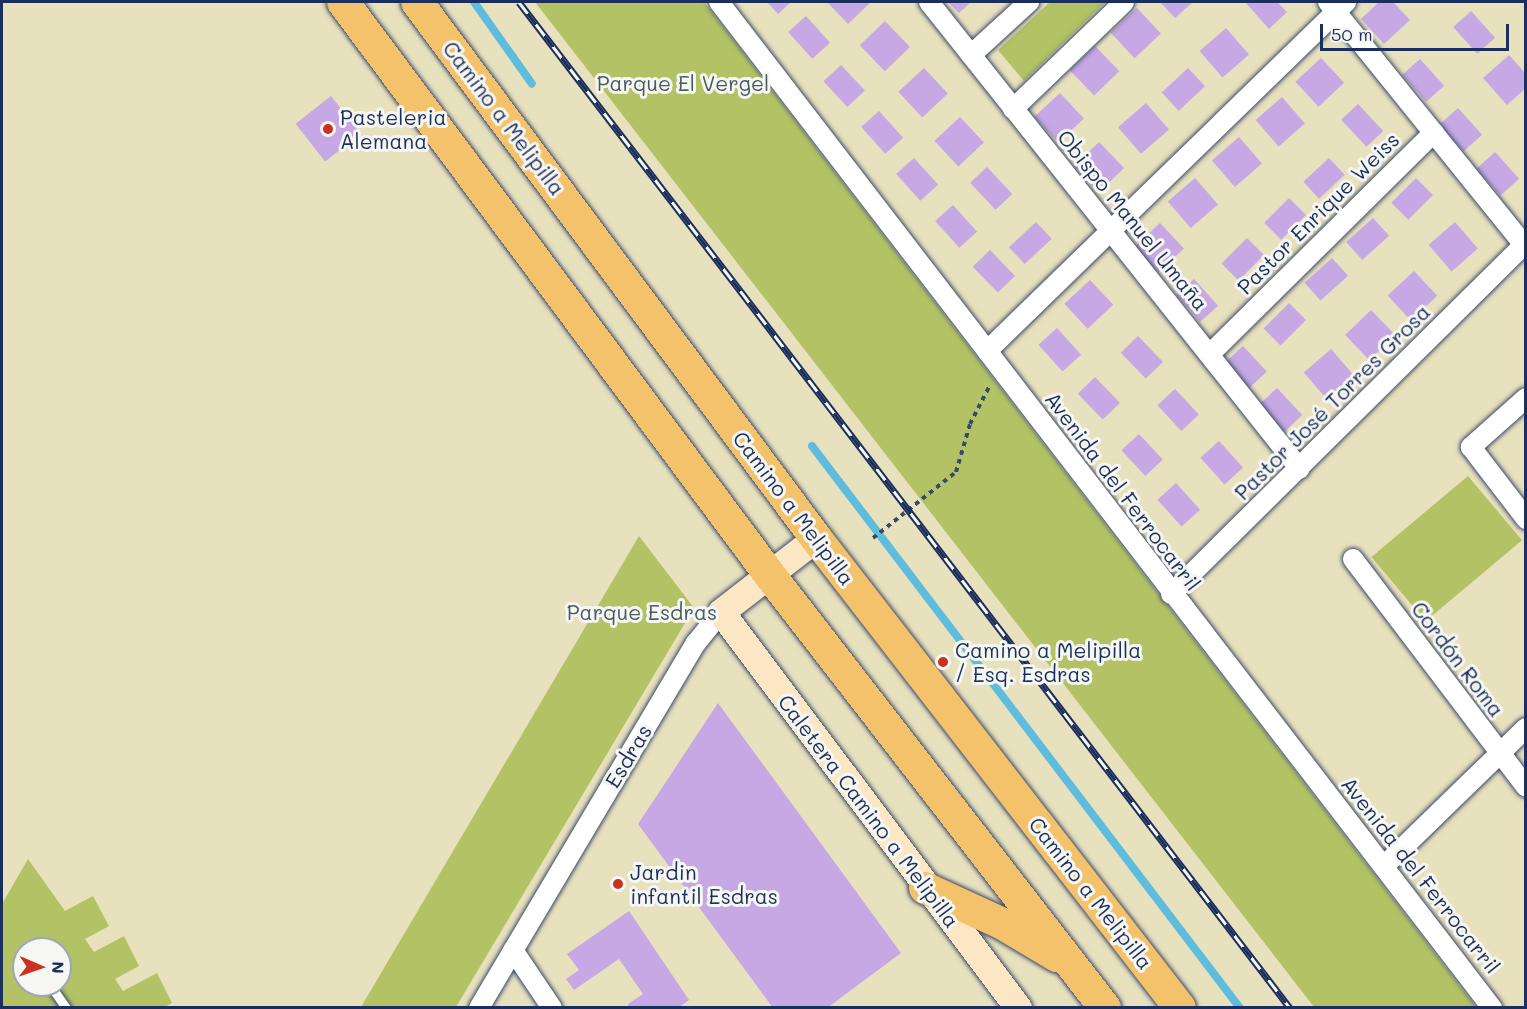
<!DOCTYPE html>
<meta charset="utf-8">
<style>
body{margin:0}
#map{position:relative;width:1527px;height:1009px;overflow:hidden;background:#e8e1bd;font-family:Mali,sans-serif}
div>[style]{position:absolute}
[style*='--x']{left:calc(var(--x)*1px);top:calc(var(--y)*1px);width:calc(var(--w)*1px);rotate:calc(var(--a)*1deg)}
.green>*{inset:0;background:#b3c264;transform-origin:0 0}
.stream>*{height:8px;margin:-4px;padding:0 4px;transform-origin:4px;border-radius:4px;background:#5ebddd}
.building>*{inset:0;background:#c5a8e4;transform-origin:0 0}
.path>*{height:4px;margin-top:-2px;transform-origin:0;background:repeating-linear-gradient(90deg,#3a4a6c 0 4.5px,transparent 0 9px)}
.roads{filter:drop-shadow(0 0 2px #3a4a6c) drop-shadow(0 0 2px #3a4a6c)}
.lane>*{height:9px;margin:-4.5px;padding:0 4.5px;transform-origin:4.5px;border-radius:4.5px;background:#fff}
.street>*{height:20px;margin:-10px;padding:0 10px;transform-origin:10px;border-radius:10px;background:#fff}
.secondary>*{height:27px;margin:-13.5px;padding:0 13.5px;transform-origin:13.5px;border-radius:13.5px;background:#fbe7c3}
.primary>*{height:32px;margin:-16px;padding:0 16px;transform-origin:16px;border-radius:16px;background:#f4c26a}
.rail>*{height:7px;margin-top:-3.5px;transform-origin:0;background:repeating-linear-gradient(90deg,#f6f6f2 0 14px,#1b2f5e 0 28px);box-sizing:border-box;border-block:2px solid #1b2f5e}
.dots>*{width:16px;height:16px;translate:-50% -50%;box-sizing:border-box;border:3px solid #f6f6f2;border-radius:50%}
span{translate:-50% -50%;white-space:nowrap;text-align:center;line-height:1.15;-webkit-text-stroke:6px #f6f6f2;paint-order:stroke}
.park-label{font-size:21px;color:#495b60}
.poi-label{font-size:21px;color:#1b2f5e}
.left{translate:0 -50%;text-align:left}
.street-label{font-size:21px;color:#1b2f5e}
.frame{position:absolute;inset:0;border:3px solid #1b2f5e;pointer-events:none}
.north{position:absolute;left:12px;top:937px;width:60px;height:60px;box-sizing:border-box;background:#f6f6f2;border:2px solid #9ea6b7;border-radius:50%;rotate:92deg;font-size:16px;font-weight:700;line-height:24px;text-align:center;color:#1b2f5e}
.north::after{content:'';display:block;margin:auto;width:21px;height:27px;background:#c8321e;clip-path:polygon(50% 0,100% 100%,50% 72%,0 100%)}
.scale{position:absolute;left:1320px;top:24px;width:189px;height:27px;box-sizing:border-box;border:3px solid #1b2f5e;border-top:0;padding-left:8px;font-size:18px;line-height:21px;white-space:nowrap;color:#1b2f5e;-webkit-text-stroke:4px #f6f6f2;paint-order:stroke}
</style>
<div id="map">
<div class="green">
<div style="clip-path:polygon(535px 2px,704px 2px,1476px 1007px,1314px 1007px)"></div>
<div style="clip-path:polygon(1050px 2px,1105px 2px,1024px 81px,998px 50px)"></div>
<div style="left:1468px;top:476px;width:84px;height:126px;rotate:50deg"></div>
<div style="clip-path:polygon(639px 536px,694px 608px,456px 1007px,361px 1007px)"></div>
<div style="clip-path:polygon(evenodd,28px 859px,65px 911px,93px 896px,109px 926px,85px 939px,94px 952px,124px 936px,139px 966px,115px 979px,123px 991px,157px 973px,172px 1003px,163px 1008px,2px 1008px,2px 904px,28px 859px,24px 949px,60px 949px,60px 985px,24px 985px,24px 949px)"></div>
</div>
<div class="stream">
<div style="--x:474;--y:2;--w:100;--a:54.7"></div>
<div style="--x:812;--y:446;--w:706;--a:52.71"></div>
</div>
<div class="building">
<div style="clip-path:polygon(767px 2px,791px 2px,778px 14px)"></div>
<div style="clip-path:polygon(827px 2px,871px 2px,848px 24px)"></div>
<div style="clip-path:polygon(948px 2px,971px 2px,959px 13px)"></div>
<div style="clip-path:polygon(1160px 2px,1193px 2px,1175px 18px)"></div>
<div style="clip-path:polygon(1245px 2px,1277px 2px,1287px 12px,1269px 29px)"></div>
<div style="clip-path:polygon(1379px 2px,1393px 2px,1410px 20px,1384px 44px,1361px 19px)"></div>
<div style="left:1137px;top:8px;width:35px;height:36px;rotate:47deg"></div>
<div style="left:1471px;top:11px;width:36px;height:24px;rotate:48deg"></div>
<div style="left:806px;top:16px;width:36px;height:24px;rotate:48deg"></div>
<div style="left:885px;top:21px;width:36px;height:35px;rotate:46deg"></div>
<div style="left:1226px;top:28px;width:35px;height:35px;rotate:49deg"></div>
<div style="left:1095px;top:46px;width:35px;height:35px;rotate:46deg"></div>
<div style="clip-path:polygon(1509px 55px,1526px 74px,1526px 88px,1507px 105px,1483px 78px)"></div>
<div style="left:1321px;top:58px;width:34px;height:35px;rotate:47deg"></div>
<div style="left:1420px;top:59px;width:36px;height:24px;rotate:48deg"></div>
<div style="left:841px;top:65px;width:35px;height:24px;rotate:47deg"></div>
<div style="left:924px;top:68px;width:35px;height:35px;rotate:47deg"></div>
<div style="left:1188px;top:68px;width:25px;height:36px;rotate:47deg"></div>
<div style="left:1060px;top:93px;width:35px;height:35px;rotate:47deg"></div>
<div style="left:331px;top:96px;width:48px;height:45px;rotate:52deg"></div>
<div style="left:1282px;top:97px;width:35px;height:35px;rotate:49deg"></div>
<div style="left:1146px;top:103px;width:35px;height:37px;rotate:49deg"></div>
<div style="left:1358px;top:104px;width:37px;height:23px;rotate:47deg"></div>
<div style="left:1458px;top:108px;width:36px;height:25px;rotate:48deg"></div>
<div style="left:879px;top:111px;width:36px;height:24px;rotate:48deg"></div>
<div style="left:960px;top:117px;width:35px;height:35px;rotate:47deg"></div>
<div style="left:1239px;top:137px;width:35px;height:36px;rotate:49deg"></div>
<div style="left:1099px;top:142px;width:36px;height:35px;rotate:46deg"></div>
<div style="left:1495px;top:152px;width:36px;height:25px;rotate:48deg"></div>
<div style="left:914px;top:158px;width:36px;height:24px;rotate:48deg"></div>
<div style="left:1329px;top:158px;width:23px;height:35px;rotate:47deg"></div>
<div style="left:987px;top:167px;width:37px;height:23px;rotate:47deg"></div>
<div style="left:1195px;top:178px;width:35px;height:36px;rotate:49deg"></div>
<div style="left:1416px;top:178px;width:24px;height:35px;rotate:45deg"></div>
<div style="left:1289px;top:198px;width:24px;height:35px;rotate:45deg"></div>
<div style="left:953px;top:205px;width:36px;height:24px;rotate:48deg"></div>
<div style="left:1373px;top:218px;width:24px;height:36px;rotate:48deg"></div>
<div style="left:1036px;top:222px;width:23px;height:37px;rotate:47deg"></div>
<div style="left:1455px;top:222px;width:35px;height:35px;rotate:49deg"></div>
<div style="left:1160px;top:223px;width:35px;height:35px;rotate:47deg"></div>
<div style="left:1247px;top:238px;width:24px;height:36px;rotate:45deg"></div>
<div style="left:990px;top:250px;width:36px;height:24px;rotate:46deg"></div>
<div style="left:1332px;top:258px;width:24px;height:37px;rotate:48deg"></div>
<div style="left:1414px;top:271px;width:34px;height:36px;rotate:47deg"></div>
<div style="left:1194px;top:279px;width:36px;height:24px;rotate:48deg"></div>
<div style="left:1090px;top:280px;width:34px;height:35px;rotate:47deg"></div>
<div style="left:1289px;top:303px;width:24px;height:36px;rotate:45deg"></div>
<div style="left:1371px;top:310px;width:35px;height:36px;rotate:46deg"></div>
<div style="left:1057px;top:328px;width:36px;height:25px;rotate:48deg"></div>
<div style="left:1138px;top:336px;width:36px;height:24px;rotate:46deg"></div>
<div style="left:1243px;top:346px;width:35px;height:24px;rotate:47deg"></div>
<div style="left:1331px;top:349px;width:35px;height:36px;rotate:49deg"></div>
<div style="left:1095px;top:377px;width:36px;height:24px;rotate:46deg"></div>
<div style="left:1277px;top:388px;width:37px;height:24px;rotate:47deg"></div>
<div style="left:1175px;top:389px;width:35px;height:24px;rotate:47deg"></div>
<div style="left:1139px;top:434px;width:35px;height:24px;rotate:47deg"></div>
<div style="left:1219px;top:441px;width:36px;height:25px;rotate:48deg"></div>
<div style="left:1176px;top:483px;width:36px;height:25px;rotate:48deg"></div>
<div style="clip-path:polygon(718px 703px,901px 953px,827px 1008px,773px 1008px,638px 824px)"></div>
<div style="clip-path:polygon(629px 911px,689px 1000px,678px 1008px,630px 1008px,628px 1004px,643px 994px,619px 959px,574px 990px,566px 979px,579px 970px,567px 954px)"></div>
</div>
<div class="path">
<div style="--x:873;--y:538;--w:106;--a:-38.5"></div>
<div style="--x:956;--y:472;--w:50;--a:-73.7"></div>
<div style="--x:970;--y:424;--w:42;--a:-62.8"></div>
</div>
<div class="roads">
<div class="lane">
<div style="--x:50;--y:985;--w:28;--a:55"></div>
</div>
<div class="street">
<div style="--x:719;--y:2;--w:1269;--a:52.46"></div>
<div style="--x:929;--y:2;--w:596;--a:51.54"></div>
<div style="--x:1328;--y:2;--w:312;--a:51.1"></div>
<div style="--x:971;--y:55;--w:79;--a:-42.4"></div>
<div style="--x:1013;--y:109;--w:154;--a:-43.9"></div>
<div style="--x:987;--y:351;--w:501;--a:-44.19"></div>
<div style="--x:1210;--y:354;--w:315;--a:-44.7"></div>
<div style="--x:1526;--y:398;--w:74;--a:138.3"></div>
<div style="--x:1471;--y:447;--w:91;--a:52.6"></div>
<div style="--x:1353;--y:559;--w:286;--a:52.8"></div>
<div style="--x:1171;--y:594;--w:499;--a:-44.7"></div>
<div style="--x:1384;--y:866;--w:198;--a:-44.2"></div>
<div style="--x:513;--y:950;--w:70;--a:56.1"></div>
<div style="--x:479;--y:1008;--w:425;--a:-59.3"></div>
<div style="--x:696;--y:643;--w:40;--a:-51"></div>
</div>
<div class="secondary">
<div style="--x:816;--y:538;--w:120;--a:142.1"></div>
<div style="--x:721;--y:612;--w:495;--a:53.1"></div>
</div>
<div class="primary">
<div style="--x:343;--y:2;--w:713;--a:53.32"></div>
<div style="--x:769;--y:574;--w:549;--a:52.25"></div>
<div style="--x:417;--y:2;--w:668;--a:53.34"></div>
<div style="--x:816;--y:538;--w:594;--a:52.24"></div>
<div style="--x:925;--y:888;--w:86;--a:24.8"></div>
<div style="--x:1003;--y:924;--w:63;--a:30.7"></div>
</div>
</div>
<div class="rail">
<div style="--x:519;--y:2;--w:1267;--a:52.53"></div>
</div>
<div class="dots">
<div style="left:328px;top:129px;background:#c8321e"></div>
<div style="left:943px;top:662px;background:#c8321e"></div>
<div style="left:618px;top:884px;background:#c8321e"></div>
</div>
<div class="park-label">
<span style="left:683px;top:83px">Parque El Vergel</span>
<span style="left:642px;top:612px">Parque Esdras</span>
</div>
<div class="poi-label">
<span class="left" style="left:340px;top:129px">Pasteleria<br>Alemana</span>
<span class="left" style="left:955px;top:662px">Camino a Melipilla<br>/ Esq. Esdras</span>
<span class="left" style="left:630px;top:884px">Jardin<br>infantil Esdras</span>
</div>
<div class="street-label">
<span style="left:504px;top:118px;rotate:53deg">Camino a Melipilla</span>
<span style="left:1318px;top:213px;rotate:-45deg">Pastor Enrique Weiss</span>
<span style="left:1133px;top:220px;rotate:51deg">Obispo Manuel Umaña</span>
<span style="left:1332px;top:402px;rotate:-45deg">Pastor José Torres Grosa</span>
<span style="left:1123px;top:491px;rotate:53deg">Avenida del Ferrocarril</span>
<span style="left:794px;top:508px;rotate:53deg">Camino a Melipilla</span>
<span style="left:1458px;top:659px;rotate:53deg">Cordón Roma</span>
<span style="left:628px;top:756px;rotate:-59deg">Esdras</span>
<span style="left:869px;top:811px;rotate:53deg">Caletera Camino a Melipilla</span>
<span style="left:1421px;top:875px;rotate:52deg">Avenida del Ferrocarril</span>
<span style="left:1091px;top:893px;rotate:52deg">Camino a Melipilla</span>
</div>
<div class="frame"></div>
<div class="north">N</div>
<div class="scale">50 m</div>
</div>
